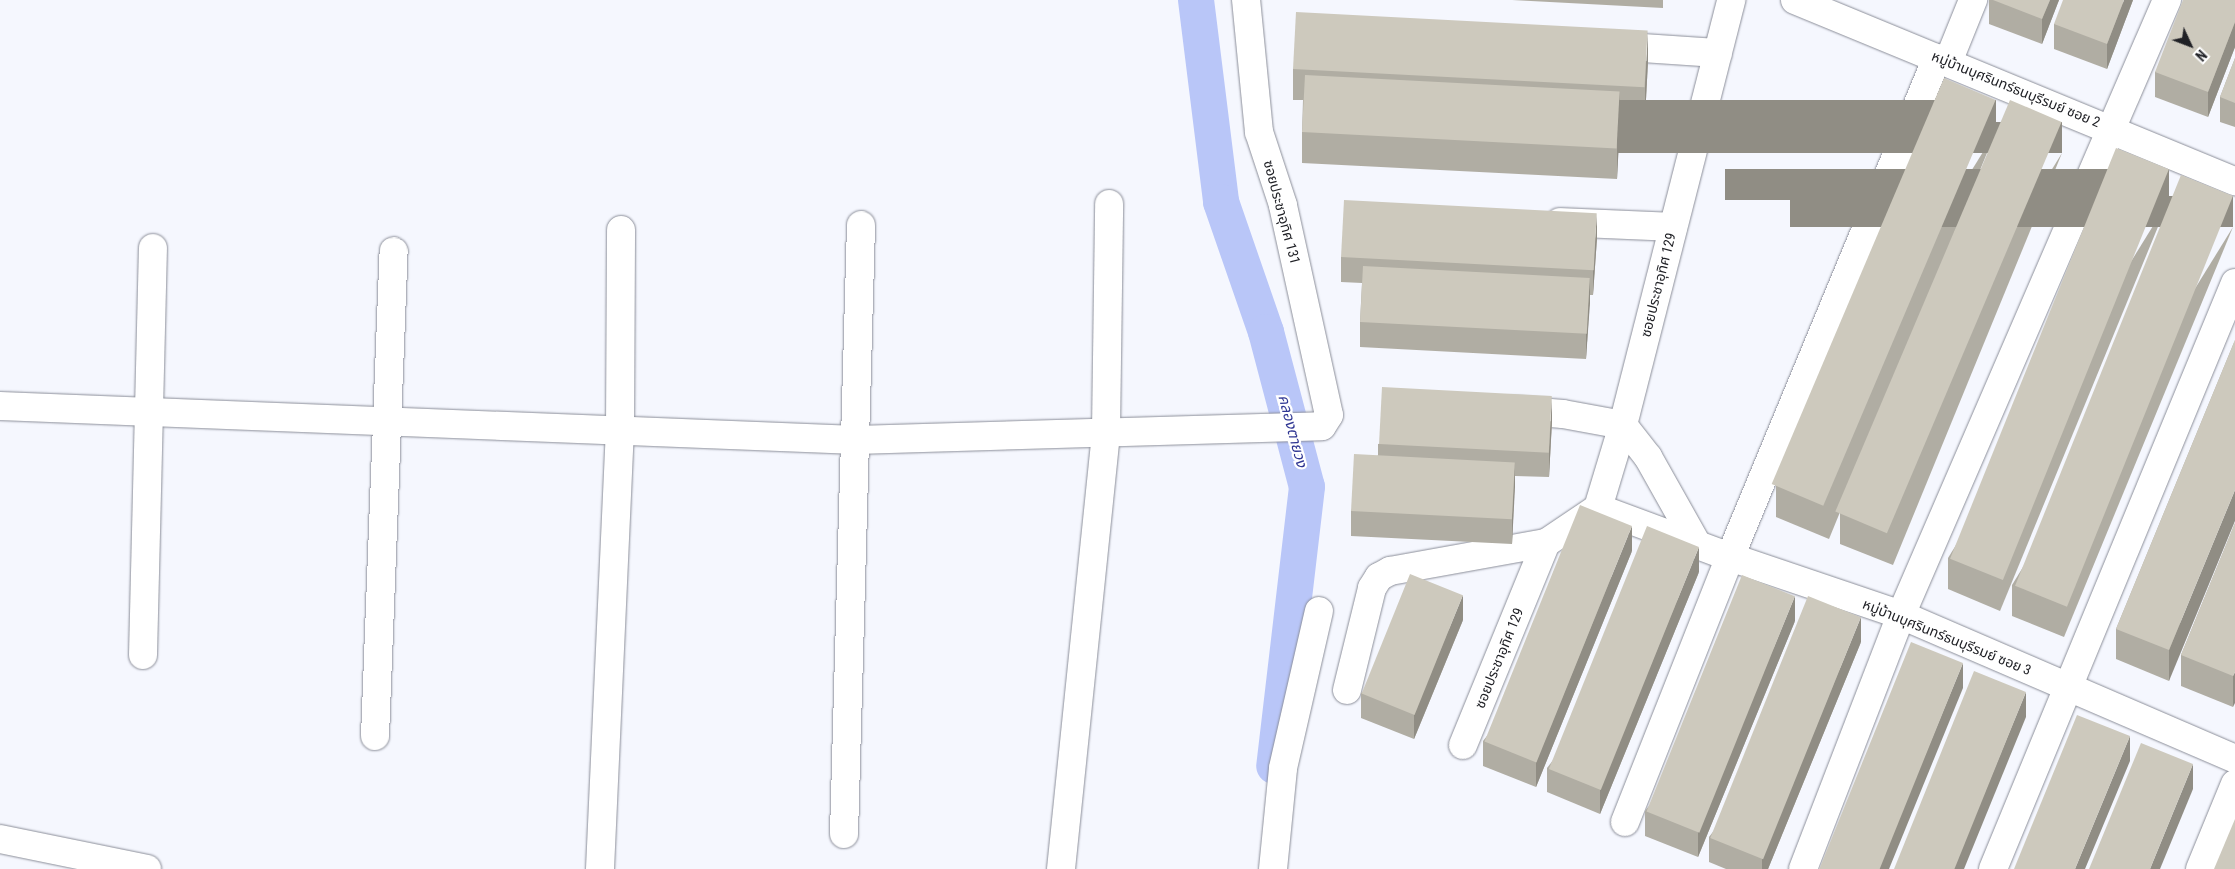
<!DOCTYPE html>
<meta charset="utf-8">
<style>
body{margin:0}
#map{position:relative;width:2235px;height:869px;overflow:hidden;background:#f5f7fe;font-family:"Roboto Condensed","Noto Sans Thai",sans-serif}
div>[style]{position:absolute}
[style*='--x']{left:calc(var(--x)*1px);top:calc(var(--y)*1px);width:calc(var(--w)*1px);rotate:calc(var(--a)*1deg)}
.canal>*{height:36px;margin:-18px;padding:0 18px;transform-origin:18px;border-radius:18px;background:#b9c6f8}
.roads{filter:drop-shadow(0 0 1px #8b8e99) drop-shadow(0 0 1px #8b8e99)}
.minor>*{height:28px;margin:-14px;padding:0 14px;transform-origin:14px;border-radius:14px;background:#fff}
.wall>*{inset:0;background:#b0ada3}
.shaded-wall>*{inset:0;background:#908d84;transform-origin:0 0}
.building>*{inset:0;background:#cdc9bd;transform-origin:0 0}
span{translate:-50% -50%;white-space:nowrap;text-align:center;line-height:1.15;-webkit-text-stroke:4.5px #fff;paint-order:stroke}
.street-label{font-size:14px;color:#202126}
.water-label{font-size:15px;color:#303793;font-style:italic}
.north{position:absolute;left:2165px;top:20px;width:50px;height:50px;-webkit-text-stroke:4px #fff;paint-order:stroke;rotate:133deg;font-size:14px;font-weight:700;line-height:20px;text-align:center;color:#202126}
.north::after{content:'';display:block;margin:auto;width:18px;height:22px;background:#202126;clip-path:polygon(50% 0,100% 100%,50% 72%,0 100%)}
</style>
<div id="map">
<div class="canal">
<div style="--x:1196;--y:0;--w:204;--a:82.9"></div>
<div style="--x:1221;--y:202;--w:138;--a:70.9"></div>
<div style="--x:1266;--y:332;--w:160;--a:75.2"></div>
<div style="--x:1307;--y:487;--w:281;--a:96.7"></div>
</div>
<div class="roads">
<div class="minor">
<div style="--x:1795;--y:0;--w:476;--a:22.4"></div>
<div style="--x:1612;--y:46;--w:106;--a:3.8"></div>
<div style="--x:1948;--y:62;--w:67;--a:-68"></div>
<div style="--x:1560;--y:222;--w:113;--a:2.5"></div>
<div style="--x:0;--y:406;--w:857;--a:2.27"></div>
<div style="--x:856;--y:440;--w:466;--a:-1.7"></div>
<div style="--x:1322;--y:426;--w:13;--a:-58"></div>
<div style="--x:1329;--y:415;--w:215;--a:-102.4"></div>
<div style="--x:1283;--y:205;--w:77;--a:-108.2"></div>
<div style="--x:1259;--y:132;--w:133;--a:-95.6"></div>
<div style="--x:1514;--y:410;--w:49;--a:4.7"></div>
<div style="--x:1563;--y:414;--w:61;--a:10.4"></div>
<div style="--x:1623;--y:425;--w:41;--a:52"></div>
<div style="--x:1648;--y:457;--w:102;--a:60.7"></div>
<div style="--x:1598;--y:508;--w:141;--a:20.4"></div>
<div style="--x:1730;--y:557;--w:181;--a:18.7"></div>
<div style="--x:1901;--y:615;--w:364;--a:23.3"></div>
<div style="--x:143;--y:655;--w:407;--a:-88.6"></div>
<div style="--x:1347;--y:690;--w:105;--a:-76.2"></div>
<div style="--x:1372;--y:588;--w:13;--a:-58"></div>
<div style="--x:1379;--y:577;--w:13;--a:-29"></div>
<div style="--x:1390;--y:571;--w:158;--a:-10.2"></div>
<div style="--x:1546;--y:543;--w:63;--a:-33.9"></div>
<div style="--x:1598;--y:508;--w:87;--a:-73.2"></div>
<div style="--x:1623;--y:425;--w:439;--a:-75.7"></div>
<div style="--x:375;--y:736;--w:485;--a:-87.8"></div>
<div style="--x:1463;--y:745;--w:218;--a:-67.7"></div>
<div style="--x:1625;--y:822;--w:285;--a:-68.4"></div>
<div style="--x:1730;--y:557;--w:540;--a:-67.47"></div>
<div style="--x:844;--y:834;--w:609;--a:-88.4"></div>
<div style="--x:0;--y:839;--w:150;--a:11.5"></div>
<div style="--x:600;--y:869;--w:440;--a:-87.4"></div>
<div style="--x:620;--y:429;--w:199;--a:-89.7"></div>
<div style="--x:1061;--y:869;--w:441;--a:-84.1"></div>
<div style="--x:1106;--y:430;--w:226;--a:-89.2"></div>
<div style="--x:1273;--y:869;--w:101;--a:-84.3"></div>
<div style="--x:1283;--y:768;--w:161;--a:-77.1"></div>
<div style="--x:1803;--y:869;--w:272;--a:-68.9"></div>
<div style="--x:1901;--y:615;--w:670;--a:-66.61"></div>
<div style="--x:1993;--y:869;--w:634;--a:-67.56"></div>
<div style="--x:2200;--y:869;--w:92;--a:-67.6"></div>
</div>
</div>
<div class="wall">
<div style="clip-path:polygon(1512px 0,1663px 0,1663px 8px)"></div>
<div style="clip-path:polygon(1989px 0,2059px 0,2042px 44px,1989px 24px)"></div>
<div style="clip-path:polygon(2133px 0,2107px 69px,2054px 49px,2054px 24px)"></div>
<div style="clip-path:polygon(2235px 0,2235px 47px,2208px 117px,2155px 97px,2155px 72px)"></div>
<div style="clip-path:polygon(2235px 58px,2235px 127px,2220px 122px,2220px 97px)"></div>
<div style="clip-path:polygon(1648px 61px,1645px 118px,1620px 116px,1617px 179px,1302px 163px,1302px 132px,1303px 100px,1293px 100px,1293px 69px)"></div>
<div style="clip-path:polygon(1996px 131px,1829px 539px,1776px 517px,1776px 486px)"></div>
<div style="clip-path:polygon(2062px 153px,1893px 565px,1840px 544px,1840px 513px)"></div>
<div style="clip-path:polygon(2169px 200px,2000px 611px,1948px 589px,1948px 558px)"></div>
<div style="clip-path:polygon(2233px 227px,2064px 637px,2012px 616px,2012px 585px)"></div>
<div style="clip-path:polygon(1597px 238px,1593px 295px,1590px 295px,1586px 359px,1360px 347px,1360px 322px,1362px 283px,1341px 282px,1341px 257px)"></div>
<div style="clip-path:polygon(2235px 340px,2169px 681px,2116px 659px,2116px 629px)"></div>
<div style="clip-path:polygon(1552px 421px,1549px 477px,1515px 476px,1512px 544px,1351px 536px,1351px 511px,1378px 455px,1378px 444px)"></div>
<div style="clip-path:polygon(2235px 523px,2233px 707px,2181px 686px,2181px 655px)"></div>
<div style="clip-path:polygon(1632px 551px,1536px 787px,1483px 766px,1483px 741px)"></div>
<div style="clip-path:polygon(1699px 572px,1600px 814px,1547px 792px,1547px 768px)"></div>
<div style="clip-path:polygon(1463px 620px,1414px 739px,1361px 718px,1361px 693px)"></div>
<div style="clip-path:polygon(1795px 621px,1698px 857px,1645px 836px,1645px 811px)"></div>
<div style="clip-path:polygon(1861px 642px,1768px 869px,1726px 869px,1709px 862px,1709px 837px)"></div>
</div>
<div class="shaded-wall">
<div style="clip-path:polygon(2050px 0,2059px 0,2042px 44px,2042px 19px)"></div>
<div style="clip-path:polygon(2124px 0,2133px 0,2107px 69px,2107px 44px)"></div>
<div style="clip-path:polygon(2235px 22px,2235px 47px,2208px 117px,2208px 92px)"></div>
<div style="clip-path:polygon(1648px 30px,1648px 61px,1645px 118px,1645px 87px)"></div>
<div style="clip-path:polygon(1620px 91px,1620px 122px,1617px 179px,1617px 148px)"></div>
<div style="left:1996px;top:100px;width:31px;height:441px;rotate:90deg"></div>
<div style="left:2062px;top:122px;width:31px;height:445px;rotate:90deg"></div>
<div style="left:2169px;top:169px;width:31px;height:444px;rotate:90deg"></div>
<div style="left:2233px;top:196px;width:31px;height:443px;rotate:90deg"></div>
<div style="clip-path:polygon(1597px 213px,1597px 238px,1593px 295px,1593px 270px)"></div>
<div style="clip-path:polygon(1590px 278px,1590px 303px,1586px 359px,1586px 334px)"></div>
<div style="clip-path:polygon(1552px 396px,1552px 421px,1549px 477px,1549px 452px)"></div>
<div style="clip-path:polygon(1515px 463px,1515px 487px,1512px 544px,1512px 519px)"></div>
<div style="clip-path:polygon(2235px 490px,2235px 521px,2169px 681px,2169px 650px)"></div>
<div style="clip-path:polygon(1632px 526px,1632px 551px,1536px 787px,1536px 762px)"></div>
<div style="clip-path:polygon(1699px 547px,1699px 572px,1600px 814px,1600px 789px)"></div>
<div style="clip-path:polygon(1463px 595px,1463px 620px,1414px 739px,1414px 714px)"></div>
<div style="clip-path:polygon(1795px 596px,1795px 621px,1698px 857px,1698px 832px)"></div>
<div style="clip-path:polygon(1861px 617px,1861px 642px,1768px 869px,1762px 869px,1762px 859px)"></div>
<div style="clip-path:polygon(1963px 663px,1963px 688px,1889px 869px,1878px 869px)"></div>
<div style="clip-path:polygon(2235px 672px,2235px 703px,2233px 707px,2233px 676px)"></div>
<div style="clip-path:polygon(2026px 692px,2026px 717px,1964px 869px,1953px 869px)"></div>
<div style="clip-path:polygon(2130px 736px,2130px 761px,2085px 869px,2075px 869px)"></div>
<div style="clip-path:polygon(2193px 764px,2193px 789px,2160px 869px,2150px 869px)"></div>
</div>
<div class="building">
<div style="clip-path:polygon(1993px 0,2050px 0,2042px 19px)"></div>
<div style="clip-path:polygon(2063px 0,2124px 0,2107px 44px,2054px 24px)"></div>
<div style="clip-path:polygon(2183px 0,2235px 0,2235px 22px,2208px 92px,2155px 72px)"></div>
<div style="left:1296px;top:12px;width:352px;height:57px;rotate:3deg"></div>
<div style="clip-path:polygon(2235px 58px,2235px 103px,2220px 97px)"></div>
<div style="left:1305px;top:75px;width:315px;height:57px;rotate:3deg"></div>
<div style="left:1944px;top:78px;width:56px;height:441px;rotate:23deg"></div>
<div style="left:2010px;top:100px;width:56px;height:447px;rotate:23deg"></div>
<div style="left:2116px;top:148px;width:57px;height:443px;rotate:22deg"></div>
<div style="left:2181px;top:175px;width:56px;height:443px;rotate:22deg"></div>
<div style="left:1344px;top:200px;width:253px;height:57px;rotate:3deg"></div>
<div style="left:1363px;top:266px;width:227px;height:56px;rotate:3deg"></div>
<div style="clip-path:polygon(2235px 340px,2235px 490px,2169px 650px,2116px 629px)"></div>
<div style="left:1382px;top:387px;width:170px;height:57px;rotate:3deg"></div>
<div style="left:1354px;top:454px;width:161px;height:57px;rotate:3deg"></div>
<div style="left:1580px;top:505px;width:56px;height:255px;rotate:22deg"></div>
<div style="clip-path:polygon(2235px 523px,2235px 672px,2233px 676px,2181px 655px)"></div>
<div style="left:1647px;top:526px;width:56px;height:262px;rotate:22deg"></div>
<div style="left:1410px;top:574px;width:57px;height:129px;rotate:22deg"></div>
<div style="left:1742px;top:575px;width:57px;height:255px;rotate:22deg"></div>
<div style="left:1808px;top:596px;width:57px;height:261px;rotate:22deg"></div>
<div style="left:1911px;top:642px;width:56px;height:246px;rotate:22deg"></div>
<div style="left:1974px;top:671px;width:56px;height:214px;rotate:22deg"></div>
<div style="clip-path:polygon(2077px 715px,2130px 736px,2075px 869px,2014px 869px)"></div>
<div style="clip-path:polygon(2141px 743px,2193px 764px,2150px 869px,2089px 869px)"></div>
<div style="clip-path:polygon(2235px 819px,2235px 869px,2214px 869px)"></div>
</div>
<div class="street-label">
<span style="left:2016px;top:89px;rotate:22deg">หมู่บ้านบุศรินทร์ธนบุรีรมย์ ซอย 2</span>
<span style="left:1282px;top:212px;rotate:75deg">ซอยประชาอุทิศ 131</span>
<span style="left:1658px;top:285px;rotate:-76deg">ซอยประชาอุทิศ 129</span>
<span style="left:1947px;top:637px;rotate:22deg">หมู่บ้านบุศรินทร์ธนบุรีรมย์ ซอย 3</span>
<span style="left:1499px;top:658px;rotate:-68deg">ซอยประชาอุทิศ 129</span>
</div>
<div class="water-label">
<span style="left:1292px;top:431px;rotate:75deg">คลองตายวง</span>
</div>
<div class="north">N</div>
</div>
